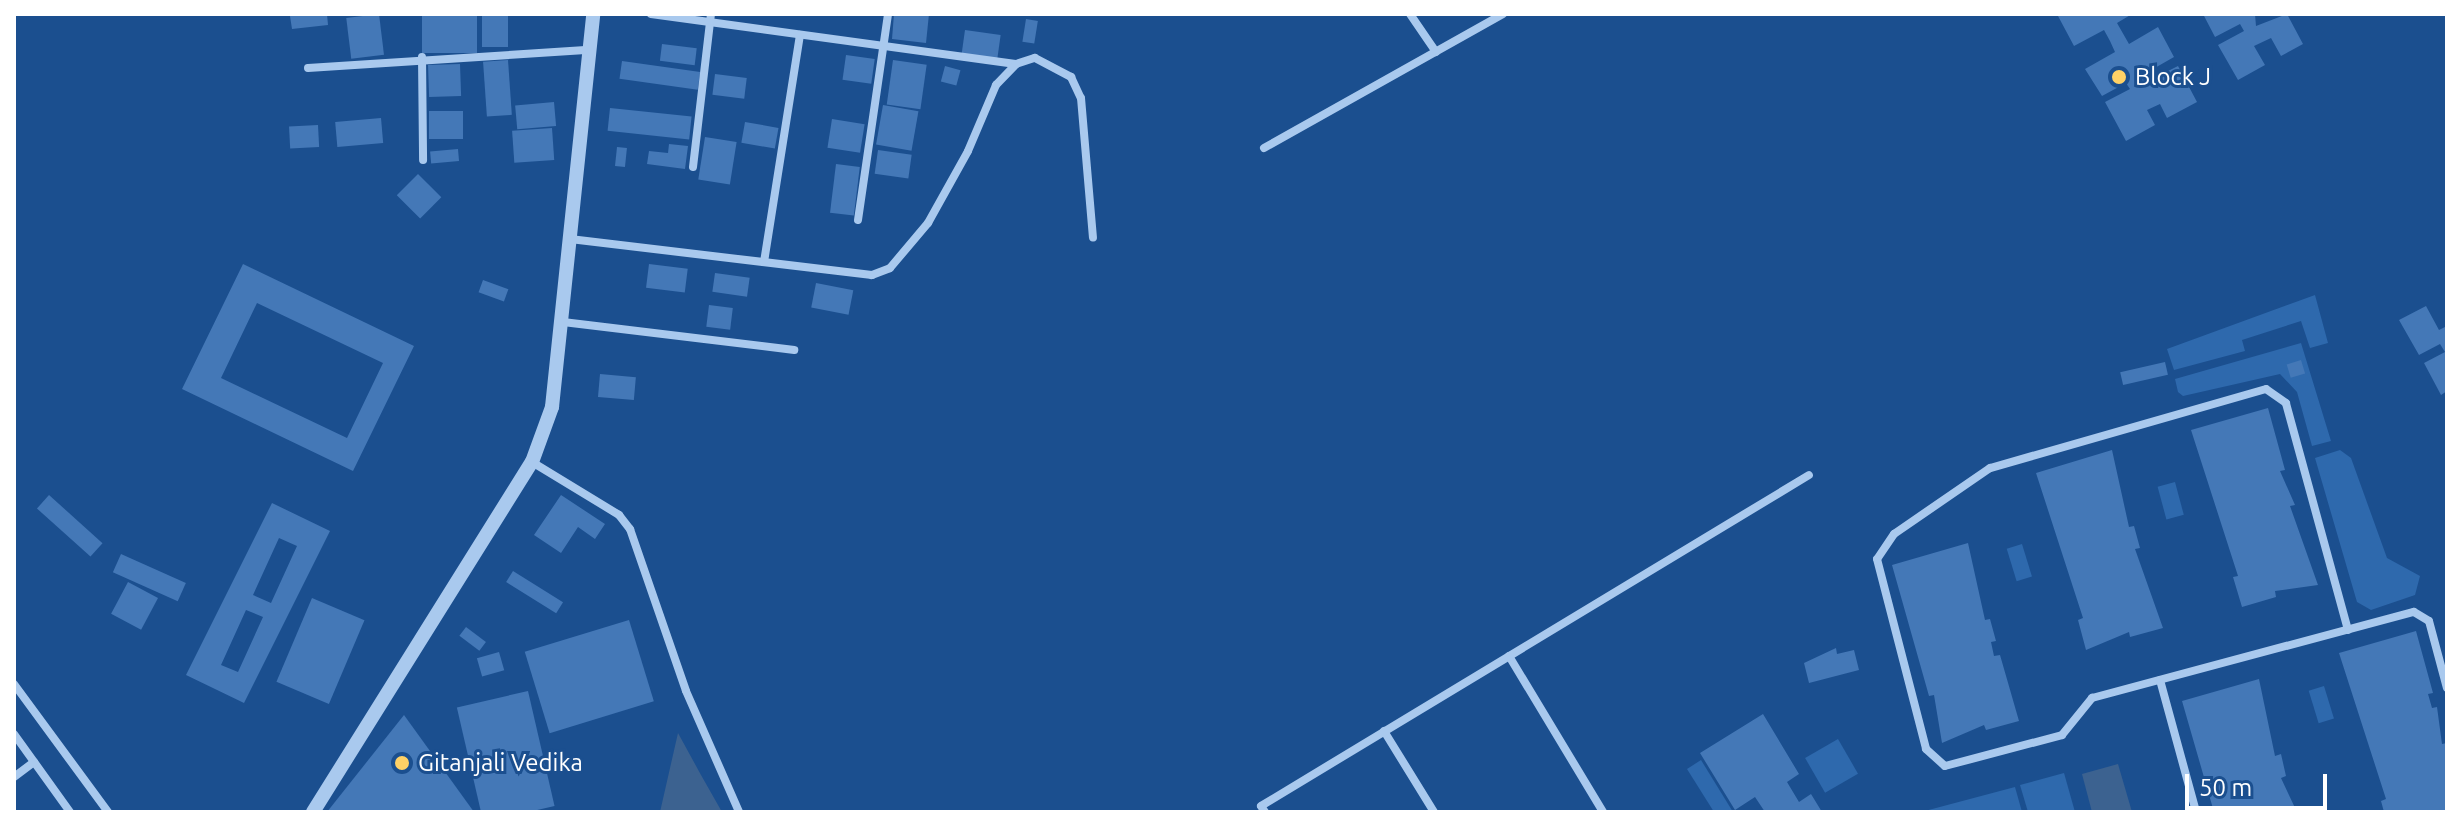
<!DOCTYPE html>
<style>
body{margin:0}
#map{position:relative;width:2461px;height:826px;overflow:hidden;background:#1b4f8f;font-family:Ubuntu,sans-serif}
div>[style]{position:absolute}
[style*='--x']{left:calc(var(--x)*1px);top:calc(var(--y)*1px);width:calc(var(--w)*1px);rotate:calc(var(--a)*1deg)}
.green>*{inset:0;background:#2e69ad;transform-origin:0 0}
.water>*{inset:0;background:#3c6290}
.building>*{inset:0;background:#4478b7;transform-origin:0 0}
.minor>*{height:8px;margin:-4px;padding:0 4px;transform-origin:4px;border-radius:4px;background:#a9c9ee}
.tertiary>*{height:14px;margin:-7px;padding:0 7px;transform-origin:7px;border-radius:7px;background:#a9c9ee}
.dots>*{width:22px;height:22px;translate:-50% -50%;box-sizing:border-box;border:4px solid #1b4f8f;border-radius:50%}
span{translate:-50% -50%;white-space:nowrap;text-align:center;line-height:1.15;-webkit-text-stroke:6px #1b4f8f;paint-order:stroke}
.poi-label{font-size:24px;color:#fff}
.left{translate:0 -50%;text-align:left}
.frame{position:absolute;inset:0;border:16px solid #fff;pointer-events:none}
.scale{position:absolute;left:2185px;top:774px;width:142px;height:36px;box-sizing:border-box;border:4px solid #fff;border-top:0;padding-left:10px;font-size:24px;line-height:28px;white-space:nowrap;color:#fff;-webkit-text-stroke:6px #1b4f8f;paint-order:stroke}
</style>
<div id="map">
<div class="green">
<div style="clip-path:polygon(2315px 295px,2328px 343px,2310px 348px,2301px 321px,2242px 340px,2245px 351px,2174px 370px,2167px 349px)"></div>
<div style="clip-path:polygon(2301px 343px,2331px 441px,2312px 446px,2297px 392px,2280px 374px,2183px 396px,2178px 392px,2175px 379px)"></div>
<div style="clip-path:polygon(2340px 450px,2351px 458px,2387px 558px,2420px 576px,2415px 595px,2371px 610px,2357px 602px,2315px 458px)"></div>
<div style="left:2175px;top:482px;width:34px;height:18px;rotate:75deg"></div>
<div style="left:2022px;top:544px;width:34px;height:16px;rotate:73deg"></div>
<div style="left:2324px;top:686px;width:34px;height:16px;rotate:73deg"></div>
<div style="left:1838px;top:739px;width:40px;height:38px;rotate:60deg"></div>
<div style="clip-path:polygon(1701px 760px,1733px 812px,1714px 812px,1687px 769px)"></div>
<div style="clip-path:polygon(2064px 773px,2075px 812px,2028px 812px,2020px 785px)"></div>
<div style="clip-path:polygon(2015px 787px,2022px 812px,1921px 812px)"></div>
</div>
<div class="water">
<div style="clip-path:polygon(678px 733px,701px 775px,722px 812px,660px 812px)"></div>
<div style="clip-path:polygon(2118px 764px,2132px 812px,2092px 812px,2082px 774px)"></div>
</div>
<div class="building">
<div style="clip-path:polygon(327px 14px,328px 25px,292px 29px,290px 16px)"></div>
<div style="left:379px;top:14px;width:41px;height:33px;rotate:83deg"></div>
<div style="left:422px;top:14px;width:55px;height:39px"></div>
<div style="left:482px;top:14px;width:26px;height:33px"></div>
<div style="clip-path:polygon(894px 14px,929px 14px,926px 43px,892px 39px)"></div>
<div style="clip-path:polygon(2132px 14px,2117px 23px,2129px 44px,2158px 27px,2174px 57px,2146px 73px,2150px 80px,2178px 66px,2197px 102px,2167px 118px,2160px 104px,2147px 110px,2155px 125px,2126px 141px,2105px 102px,2130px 89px,2126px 83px,2102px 96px,2085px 69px,2115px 52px,2110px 41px,2104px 30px,2074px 46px,2058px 16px)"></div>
<div style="clip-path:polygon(2203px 14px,2255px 14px,2256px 26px,2287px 14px,2303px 44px,2281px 56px,2271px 38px,2254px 46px,2265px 65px,2238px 80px,2218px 45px,2244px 31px,2240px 24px,2215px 37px)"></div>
<div style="left:1026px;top:19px;width:12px;height:23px;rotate:9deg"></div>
<div style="left:965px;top:30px;width:36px;height:24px;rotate:8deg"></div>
<div style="left:662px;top:44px;width:35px;height:17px;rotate:7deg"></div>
<div style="left:846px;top:55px;width:29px;height:25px;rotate:8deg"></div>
<div style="left:508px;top:60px;width:55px;height:25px;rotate:86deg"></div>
<div style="left:893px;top:60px;width:34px;height:45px;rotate:8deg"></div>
<div style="left:622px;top:61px;width:79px;height:18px;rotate:8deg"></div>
<div style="left:460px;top:64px;width:32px;height:32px;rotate:88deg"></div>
<div style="left:945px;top:66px;width:16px;height:16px;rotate:15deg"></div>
<div style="left:715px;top:74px;width:32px;height:21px;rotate:7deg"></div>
<div style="left:554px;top:102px;width:24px;height:39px;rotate:85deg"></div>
<div style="left:883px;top:105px;width:36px;height:40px;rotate:10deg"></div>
<div style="left:610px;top:108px;width:82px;height:23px;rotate:6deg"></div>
<div style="left:463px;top:111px;width:28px;height:34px;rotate:90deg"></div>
<div style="left:381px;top:118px;width:25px;height:46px;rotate:85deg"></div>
<div style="left:832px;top:119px;width:33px;height:29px;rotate:9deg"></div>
<div style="left:745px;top:122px;width:34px;height:21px;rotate:10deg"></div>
<div style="left:318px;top:125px;width:22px;height:29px;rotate:87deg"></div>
<div style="left:552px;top:128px;width:32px;height:40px;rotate:86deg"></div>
<div style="left:705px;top:137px;width:32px;height:43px;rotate:9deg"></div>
<div style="clip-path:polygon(669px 144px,688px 146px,685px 169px,647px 164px,649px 151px,668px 153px)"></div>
<div style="left:617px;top:147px;width:10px;height:19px;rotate:6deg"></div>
<div style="left:458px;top:149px;width:12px;height:28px;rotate:85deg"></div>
<div style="left:878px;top:150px;width:34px;height:24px;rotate:8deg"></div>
<div style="left:836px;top:164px;width:24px;height:49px;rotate:7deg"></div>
<div style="left:418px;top:174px;width:33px;height:30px;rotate:45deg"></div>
<div style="clip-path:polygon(evenodd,243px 264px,414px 346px,353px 471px,182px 389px,243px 264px,257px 303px,383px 363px,347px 438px,221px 378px,257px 303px)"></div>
<div style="left:649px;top:264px;width:39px;height:24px;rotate:7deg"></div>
<div style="left:715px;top:273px;width:35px;height:19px;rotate:8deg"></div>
<div style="left:483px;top:280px;width:27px;height:13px;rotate:20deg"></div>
<div style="left:816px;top:283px;width:38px;height:25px;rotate:11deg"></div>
<div style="left:709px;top:305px;width:24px;height:22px;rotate:7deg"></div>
<div style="clip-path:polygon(2426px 306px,2439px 330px,2447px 326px,2447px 391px,2441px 395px,2424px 363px,2445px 352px,2440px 344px,2419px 355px,2399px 320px)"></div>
<div style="left:2301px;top:360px;width:14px;height:15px;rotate:73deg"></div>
<div style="left:2165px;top:362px;width:13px;height:46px;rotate:77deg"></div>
<div style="left:600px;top:374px;width:36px;height:23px;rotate:5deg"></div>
<div style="clip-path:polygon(2268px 408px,2285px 470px,2280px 471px,2295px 505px,2290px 506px,2318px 585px,2275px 591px,2276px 597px,2242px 607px,2233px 577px,2238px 576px,2191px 430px)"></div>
<div style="clip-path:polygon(2112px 450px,2129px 527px,2134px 526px,2140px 548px,2135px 549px,2163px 628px,2130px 637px,2129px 632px,2086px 650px,2078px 620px,2083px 618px,2036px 473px)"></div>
<div style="left:49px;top:495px;width:72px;height:18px;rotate:42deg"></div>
<div style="clip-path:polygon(561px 495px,605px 524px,595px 539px,578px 527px,561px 553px,534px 535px)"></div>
<div style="clip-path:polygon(evenodd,272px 503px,330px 531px,244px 703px,186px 675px,272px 503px,279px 538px,297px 546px,271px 603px,253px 595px,279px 538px,272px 503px,246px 610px,263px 617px,238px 672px,221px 665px,246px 610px)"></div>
<div style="clip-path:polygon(1968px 543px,1985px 620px,1990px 619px,1996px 641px,1991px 642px,1994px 656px,2000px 655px,2019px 721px,1986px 730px,1984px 725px,1942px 743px,1934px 695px,1929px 696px,1892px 565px)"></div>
<div style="left:121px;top:554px;width:71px;height:20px;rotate:24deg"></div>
<div style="left:513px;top:571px;width:59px;height:13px;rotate:32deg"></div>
<div style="left:128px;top:582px;width:34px;height:36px;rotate:28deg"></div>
<div style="left:312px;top:598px;width:57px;height:91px;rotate:23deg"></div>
<div style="left:629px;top:620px;width:85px;height:109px;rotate:73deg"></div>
<div style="left:466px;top:627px;width:25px;height:11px;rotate:37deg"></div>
<div style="clip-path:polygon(2416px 631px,2433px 693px,2428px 694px,2432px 708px,2437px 707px,2442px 744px,2447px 743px,2447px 812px,2384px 812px,2381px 801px,2386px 799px,2339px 653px)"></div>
<div style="clip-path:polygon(1836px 648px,1837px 654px,1854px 650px,1859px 670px,1809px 683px,1804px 663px)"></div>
<div style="left:499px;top:652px;width:19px;height:23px;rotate:74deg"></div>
<div style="clip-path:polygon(2259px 679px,2275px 756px,2281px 754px,2286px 776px,2281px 778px,2296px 810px,2214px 812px,2182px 701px)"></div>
<div style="left:528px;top:691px;width:118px;height:73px;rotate:77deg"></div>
<div style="clip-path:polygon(1763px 714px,1799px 774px,1787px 782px,1799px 802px,1811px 794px,1822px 812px,1765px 812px,1755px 797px,1735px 810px,1700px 753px)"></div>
<div style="clip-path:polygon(404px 715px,474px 812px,327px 812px)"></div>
</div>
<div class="minor">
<div style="--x:651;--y:14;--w:368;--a:7.8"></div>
<div style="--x:1410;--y:14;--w:46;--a:55.6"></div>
<div style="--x:422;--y:57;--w:103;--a:89.4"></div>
<div style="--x:308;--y:68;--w:282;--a:-3.7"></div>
<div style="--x:1264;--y:148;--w:274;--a:-29.3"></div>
<div style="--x:693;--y:167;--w:154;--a:-83.3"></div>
<div style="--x:858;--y:220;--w:208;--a:-81.7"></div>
<div style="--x:570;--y:239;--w:304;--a:6.8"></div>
<div style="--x:872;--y:275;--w:19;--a:-21"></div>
<div style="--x:890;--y:268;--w:59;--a:-49.8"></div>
<div style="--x:928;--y:223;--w:82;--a:-60.9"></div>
<div style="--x:968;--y:151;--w:72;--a:-67"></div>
<div style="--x:996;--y:85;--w:29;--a:-46"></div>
<div style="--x:1016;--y:64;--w:20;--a:-18"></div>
<div style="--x:1035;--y:58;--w:41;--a:27.8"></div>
<div style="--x:1071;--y:77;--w:23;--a:65"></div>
<div style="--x:1081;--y:98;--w:140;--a:85.1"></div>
<div style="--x:764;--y:262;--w:230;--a:-81"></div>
<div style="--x:563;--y:322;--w:233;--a:6.9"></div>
<div style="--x:532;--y:462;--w:102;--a:31.3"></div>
<div style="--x:619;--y:515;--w:18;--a:52"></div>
<div style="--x:630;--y:529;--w:171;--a:70.9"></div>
<div style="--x:686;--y:691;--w:132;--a:66.3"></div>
<div style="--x:2348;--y:630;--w:235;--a:-105.3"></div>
<div style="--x:2286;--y:403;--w:24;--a:-145"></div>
<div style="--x:2266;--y:389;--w:287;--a:164"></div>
<div style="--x:1990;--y:468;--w:116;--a:145.5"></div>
<div style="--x:1894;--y:534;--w:30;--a:124"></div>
<div style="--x:1877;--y:559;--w:196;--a:75.5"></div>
<div style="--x:1926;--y:749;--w:25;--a:42"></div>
<div style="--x:1945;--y:766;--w:121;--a:-14.8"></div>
<div style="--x:2062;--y:735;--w:48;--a:-51"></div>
<div style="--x:2092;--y:698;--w:333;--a:-15"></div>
<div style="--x:2414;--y:612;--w:17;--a:31"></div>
<div style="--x:2429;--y:621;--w:69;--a:75"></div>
<div style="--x:1509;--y:656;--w:182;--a:58.9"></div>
<div style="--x:2160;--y:680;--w:137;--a:74.7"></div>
<div style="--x:14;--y:684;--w:159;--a:53.7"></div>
<div style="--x:1384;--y:731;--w:95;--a:58.3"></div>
<div style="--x:14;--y:734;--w:96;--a:54.3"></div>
<div style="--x:14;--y:777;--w:25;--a:-37"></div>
<div style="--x:1265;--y:812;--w:7;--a:-124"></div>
<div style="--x:1261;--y:806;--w:640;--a:-31.13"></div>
</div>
<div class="tertiary">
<div style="--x:313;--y:812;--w:413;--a:-58"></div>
<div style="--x:532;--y:462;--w:59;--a:-70"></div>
<div style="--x:552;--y:407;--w:395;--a:-84"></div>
</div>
<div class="dots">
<div style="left:2119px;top:77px;background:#ffd166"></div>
<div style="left:402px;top:763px;background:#ffd166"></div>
</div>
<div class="poi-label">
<span class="left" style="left:2135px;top:77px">Block J</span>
<span class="left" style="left:418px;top:763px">Gitanjali Vedika</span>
</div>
<div class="frame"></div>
<div class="scale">50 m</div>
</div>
